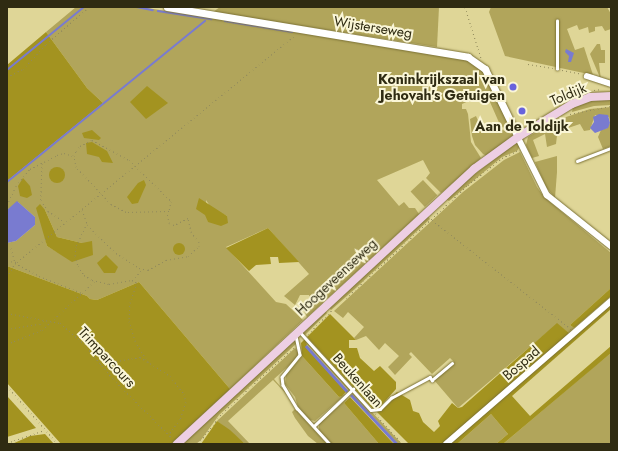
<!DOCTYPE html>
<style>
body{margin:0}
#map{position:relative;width:618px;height:451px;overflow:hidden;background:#dfd697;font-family:Jost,sans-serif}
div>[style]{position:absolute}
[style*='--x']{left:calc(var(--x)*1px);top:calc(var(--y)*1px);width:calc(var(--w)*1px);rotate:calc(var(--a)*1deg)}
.green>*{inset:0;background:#b1a55b;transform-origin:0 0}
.forest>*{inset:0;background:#a39320}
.round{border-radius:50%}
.water>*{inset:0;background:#797bd0;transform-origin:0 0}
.stream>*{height:1.5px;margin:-0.75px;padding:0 0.75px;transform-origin:0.75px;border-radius:0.75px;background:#797bd0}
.path>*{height:1px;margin-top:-0.5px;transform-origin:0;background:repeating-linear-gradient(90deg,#918a5c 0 1px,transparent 0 4px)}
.roads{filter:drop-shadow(0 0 1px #7b7135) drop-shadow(0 0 1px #7b7135)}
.service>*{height:2.5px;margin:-1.25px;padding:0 1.25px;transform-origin:1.25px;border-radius:1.25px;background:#fff}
.minor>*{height:5.5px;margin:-2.75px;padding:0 2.75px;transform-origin:2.75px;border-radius:2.75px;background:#fff}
.tertiary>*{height:7px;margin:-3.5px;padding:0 3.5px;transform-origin:3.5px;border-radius:3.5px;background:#fff}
.secondary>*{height:8px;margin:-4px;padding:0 4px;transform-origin:4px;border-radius:4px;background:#edcfe3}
.dots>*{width:11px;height:11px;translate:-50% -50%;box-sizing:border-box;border:2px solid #faf6d7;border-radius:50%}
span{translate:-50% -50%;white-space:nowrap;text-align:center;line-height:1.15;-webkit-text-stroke:4px #faf6d7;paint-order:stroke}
.street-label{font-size:14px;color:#2f2b12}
.poi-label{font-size:14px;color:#2f2b12;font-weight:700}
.right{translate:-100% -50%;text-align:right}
.frame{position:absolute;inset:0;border:8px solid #2f2b12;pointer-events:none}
</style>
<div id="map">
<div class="green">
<div style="clip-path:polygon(evenodd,76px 7px,141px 7px,467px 59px,483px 70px,512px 129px,501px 127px,486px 93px,462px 104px,462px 109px,466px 109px,468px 114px,471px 142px,481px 158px,441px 193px,426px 178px,430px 173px,423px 160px,377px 180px,399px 206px,404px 202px,409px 208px,415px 208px,419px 214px,307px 317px,303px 310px,311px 302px,309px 295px,300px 295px,295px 305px,284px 296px,309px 274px,268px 228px,226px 247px,276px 302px,286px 304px,303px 320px,230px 389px,139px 282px,97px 300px,90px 299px,87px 296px,7px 266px,7px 243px,16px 241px,35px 225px,35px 217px,18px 202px,7px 210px,7px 181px,103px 103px,87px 88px,46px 32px,76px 7px,206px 200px,211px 208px,227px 216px,208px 222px,206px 200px,76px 7px,45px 210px,57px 237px,82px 243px,57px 252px,47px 246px,41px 218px,45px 210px)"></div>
<div style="clip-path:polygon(220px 7px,439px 7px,437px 47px,213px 12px)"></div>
<div style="clip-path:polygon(491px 7px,607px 7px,611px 14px,611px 29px,605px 31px,602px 26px,595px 27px,595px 31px,589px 33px,588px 27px,579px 30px,577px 25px,567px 29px,575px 50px,584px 47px,593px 75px,505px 56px,489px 12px)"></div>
<div style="clip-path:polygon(597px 44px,600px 44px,601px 50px,605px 50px,605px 63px,599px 63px,601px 80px,590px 54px)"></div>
<div style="clip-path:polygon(611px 99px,611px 105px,594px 106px,572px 112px,573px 107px,587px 101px)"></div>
<div style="clip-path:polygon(611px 107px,611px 146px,603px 149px,598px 137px,601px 130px,607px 128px,610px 123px,609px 117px,595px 115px,590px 130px,584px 131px,580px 124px,568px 128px,563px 118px,590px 109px)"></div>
<div style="clip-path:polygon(476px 116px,483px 132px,497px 127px,513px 135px,487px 156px,483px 154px,475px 145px,472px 136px,470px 119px)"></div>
<div style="clip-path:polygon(555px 121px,558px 127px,556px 144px,547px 147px,545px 134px,533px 140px,539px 156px,532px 158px,526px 145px,528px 137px)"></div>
<div style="clip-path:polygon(517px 142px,520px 146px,517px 151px,502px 157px,449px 201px,444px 198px)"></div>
<div style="clip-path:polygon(520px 152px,537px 187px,544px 197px,611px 253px,611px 288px,570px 325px,574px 328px,569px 333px,557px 324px,458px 408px,434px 380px,454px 362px,450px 358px,432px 374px,411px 352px,409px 354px,412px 357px,395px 375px,388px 367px,399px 356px,385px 343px,379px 350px,366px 336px,356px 340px,354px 338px,364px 327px,348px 312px,343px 318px,334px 311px,463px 192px,504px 160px)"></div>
<div style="clip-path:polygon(557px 156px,557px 172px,555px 198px,546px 187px,535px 162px)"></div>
<div style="left:423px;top:180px;width:21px;height:17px;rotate:47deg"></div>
<div style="clip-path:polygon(427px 215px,430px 219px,357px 287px,331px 310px,328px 306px)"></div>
<div style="clip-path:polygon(324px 310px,327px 313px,305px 335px,301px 331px)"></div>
<div style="clip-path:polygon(295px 340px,297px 343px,219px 415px,201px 440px,196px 444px,181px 444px)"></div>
<div style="clip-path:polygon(306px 341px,349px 388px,349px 391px,305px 342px)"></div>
<div style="clip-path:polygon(295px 348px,299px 352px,295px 360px,274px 379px,293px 401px,273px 380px,228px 421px,250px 444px,245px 444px,217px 421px)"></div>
<div style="clip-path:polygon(611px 353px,611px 444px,503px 444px,595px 366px)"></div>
<div style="clip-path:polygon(302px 356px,339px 397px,347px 393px,315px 421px,310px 420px,298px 407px,295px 397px,285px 384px,286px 375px)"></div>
<div style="clip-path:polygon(354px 393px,402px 444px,398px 444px,352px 394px)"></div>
<div style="clip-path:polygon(350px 396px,344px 403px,379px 444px,332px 444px,319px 430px,319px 424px)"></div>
<div style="clip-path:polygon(295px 409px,326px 443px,327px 444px,318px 444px,308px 436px,295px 418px,292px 412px)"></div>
<div style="clip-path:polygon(491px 414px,508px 434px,496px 444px,457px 444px)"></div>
</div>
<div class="forest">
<div style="clip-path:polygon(46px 32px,87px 88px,103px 103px,7px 181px,7px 65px)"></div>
<div style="clip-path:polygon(147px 86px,168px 103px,146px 119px,130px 102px)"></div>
<div style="clip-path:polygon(92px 130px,101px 138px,99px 140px,84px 138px,82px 133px)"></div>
<div style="clip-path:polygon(92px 142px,107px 151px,113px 163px,102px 162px,99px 157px,87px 154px,86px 143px)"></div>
<div class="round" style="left:49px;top:167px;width:16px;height:16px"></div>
<div style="clip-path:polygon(23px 178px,30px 186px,32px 195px,27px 198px,20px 196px,18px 186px)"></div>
<div style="clip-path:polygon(144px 180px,146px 185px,138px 203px,132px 204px,127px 197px,138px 183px)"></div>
<div style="clip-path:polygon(199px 198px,227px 216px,228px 223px,221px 226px,208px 222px,205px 215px,196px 209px)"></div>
<div style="clip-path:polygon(40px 204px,45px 210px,57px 237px,82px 243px,92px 241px,93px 255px,72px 262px,47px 246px,36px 208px)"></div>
<div style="clip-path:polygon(268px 228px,299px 262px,279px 263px,278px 257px,270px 257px,271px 264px,256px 265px,249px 271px,226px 248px)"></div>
<div class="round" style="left:173px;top:243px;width:12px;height:12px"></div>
<div style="clip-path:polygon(106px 255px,118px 267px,115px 273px,104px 273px,97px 263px)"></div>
<div style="clip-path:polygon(7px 266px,87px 296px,90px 299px,97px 300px,139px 282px,230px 389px,171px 444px,61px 444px,7px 383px)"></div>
<div style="clip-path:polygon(611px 288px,611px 296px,574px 328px,570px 325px)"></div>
<div style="clip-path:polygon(611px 303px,611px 309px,512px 396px,530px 416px,611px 346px,611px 353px,503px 444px,496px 444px,508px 434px,491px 414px,457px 444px,450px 444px)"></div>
<div style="clip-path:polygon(330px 314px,356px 340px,349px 340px,349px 348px,357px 348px,360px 358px,374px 371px,380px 366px,396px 382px,396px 389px,379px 408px,373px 409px,307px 337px)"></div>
<div style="clip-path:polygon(557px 323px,569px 333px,445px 444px,409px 444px,377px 412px,397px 392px,410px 400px,413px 411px,419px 413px,423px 422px,434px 432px,440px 426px,438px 421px,452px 403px,458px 408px,462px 407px)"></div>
<div style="clip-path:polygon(305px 339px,307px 345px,306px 347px,346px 392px,342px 396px,339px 397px,302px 356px,301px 343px)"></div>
<div style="clip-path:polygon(7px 396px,36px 428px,7px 437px)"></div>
<div style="clip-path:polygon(350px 397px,394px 444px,379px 444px,344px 403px)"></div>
<div style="clip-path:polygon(217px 421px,230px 430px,245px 444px,201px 444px)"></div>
<div style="clip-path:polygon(45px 434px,54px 444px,12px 444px,30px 436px)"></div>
</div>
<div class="water">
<div style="clip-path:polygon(566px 49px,574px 53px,571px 62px,568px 62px,569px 56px,565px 52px)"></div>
<div style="clip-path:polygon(599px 114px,608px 115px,610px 123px,608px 128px,595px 133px,590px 128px,594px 122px,593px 117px)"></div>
<div style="clip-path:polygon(17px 201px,35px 217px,35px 225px,16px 241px,7px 243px,7px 210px)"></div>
<div style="left:307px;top:345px;width:62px;height:3px;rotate:48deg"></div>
<div style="left:352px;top:394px;width:68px;height:3px;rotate:47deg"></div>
</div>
<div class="stream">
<div style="--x:137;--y:7;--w:16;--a:11"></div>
<div style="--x:158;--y:11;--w:54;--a:8.6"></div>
<div style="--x:225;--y:21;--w:68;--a:9.3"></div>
<div style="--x:7;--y:70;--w:99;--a:-39.3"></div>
<div style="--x:7;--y:182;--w:255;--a:-39.1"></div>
</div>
<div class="path">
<div style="--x:465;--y:7;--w:53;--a:72.6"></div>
<div style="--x:528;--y:64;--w:25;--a:9"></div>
<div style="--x:562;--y:70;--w:20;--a:11"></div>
<div style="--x:7;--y:77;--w:18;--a:-27"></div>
<div style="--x:23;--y:69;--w:34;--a:-47"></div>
<div style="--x:46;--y:44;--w:57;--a:-40.7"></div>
<div style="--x:594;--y:90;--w:8;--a:-7"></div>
<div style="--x:570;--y:114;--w:42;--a:-11"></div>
<div style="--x:92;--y:140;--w:42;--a:28.4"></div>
<div style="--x:129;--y:160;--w:59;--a:44.3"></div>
<div style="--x:171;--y:201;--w:10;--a:101"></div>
<div style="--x:169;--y:211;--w:43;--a:178.7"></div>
<div style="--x:126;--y:212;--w:17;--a:-152"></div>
<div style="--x:111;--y:204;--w:51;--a:-133.4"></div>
<div style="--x:76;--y:167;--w:11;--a:-100"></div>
<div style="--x:74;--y:156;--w:5;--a:-68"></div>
<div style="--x:76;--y:151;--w:6;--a:-51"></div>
<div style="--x:80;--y:146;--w:13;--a:-27"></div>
<div style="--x:42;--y:163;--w:37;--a:92"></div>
<div style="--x:41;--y:200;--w:13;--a:58"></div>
<div style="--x:48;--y:211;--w:20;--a:33"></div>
<div style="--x:7;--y:205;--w:21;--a:-65"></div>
<div style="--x:16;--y:186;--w:22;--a:-51"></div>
<div style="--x:30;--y:169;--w:30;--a:-27"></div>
<div style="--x:57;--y:155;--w:7;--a:-16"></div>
<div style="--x:64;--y:153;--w:9;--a:18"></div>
<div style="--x:82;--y:210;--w:14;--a:69"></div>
<div style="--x:87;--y:223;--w:26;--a:115"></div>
<div style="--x:76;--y:247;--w:9;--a:96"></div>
<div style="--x:75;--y:256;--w:10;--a:73"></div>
<div style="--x:78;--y:266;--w:11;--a:56"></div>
<div style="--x:84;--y:275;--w:9;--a:32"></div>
<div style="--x:92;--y:280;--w:17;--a:13"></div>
<div style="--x:109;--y:284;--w:23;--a:-10"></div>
<div style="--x:132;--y:280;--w:14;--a:-45"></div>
<div style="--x:432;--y:220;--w:177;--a:38.1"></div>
<div style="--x:87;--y:225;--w:40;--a:44"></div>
<div style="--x:116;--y:253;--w:27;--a:33"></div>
<div style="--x:139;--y:268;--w:9;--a:13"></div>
<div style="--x:148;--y:270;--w:21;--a:-29"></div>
<div style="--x:166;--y:260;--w:22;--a:-10"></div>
<div style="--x:188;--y:256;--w:15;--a:-42"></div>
<div style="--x:199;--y:246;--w:4;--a:-90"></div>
<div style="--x:199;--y:242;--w:13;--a:-129"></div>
<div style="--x:191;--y:232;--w:14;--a:-102"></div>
<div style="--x:188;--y:218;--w:16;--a:153"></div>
<div style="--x:174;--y:225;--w:5;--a:-158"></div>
<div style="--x:169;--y:223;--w:11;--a:-100"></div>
<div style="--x:11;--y:248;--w:16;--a:75"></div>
<div style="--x:15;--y:263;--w:27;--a:28"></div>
<div style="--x:39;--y:276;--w:46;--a:21.6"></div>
<div style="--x:82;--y:293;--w:18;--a:-43"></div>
<div style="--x:7;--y:261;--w:10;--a:6"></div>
<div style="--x:17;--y:262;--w:359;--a:-39.2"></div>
<div style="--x:7;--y:277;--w:16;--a:-60"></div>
<div style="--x:132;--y:280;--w:6;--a:31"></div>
<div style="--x:137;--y:283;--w:20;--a:110"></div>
<div style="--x:130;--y:302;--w:19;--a:93"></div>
<div style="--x:129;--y:321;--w:21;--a:73"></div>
<div style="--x:135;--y:341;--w:25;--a:58"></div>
<div style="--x:346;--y:298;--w:166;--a:-42.8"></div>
<div style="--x:468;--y:185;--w:43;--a:-38.5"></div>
<div style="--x:502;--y:158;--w:19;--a:-25"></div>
<div style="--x:7;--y:313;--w:54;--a:10.7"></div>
<div style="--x:60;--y:323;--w:32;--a:41"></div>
<div style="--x:84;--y:344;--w:45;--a:50.4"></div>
<div style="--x:113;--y:379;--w:83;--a:45"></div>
<div style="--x:7;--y:329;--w:33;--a:-9"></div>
<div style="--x:40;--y:324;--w:7;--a:-45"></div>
<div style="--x:308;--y:334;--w:35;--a:-45"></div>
<div style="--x:7;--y:344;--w:38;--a:-22"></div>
<div style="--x:42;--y:330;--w:54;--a:-42.8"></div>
<div style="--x:100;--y:364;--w:41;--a:-9.9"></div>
<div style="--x:140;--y:357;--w:36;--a:32"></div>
<div style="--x:170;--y:376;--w:23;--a:52"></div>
<div style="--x:184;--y:394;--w:8;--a:76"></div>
<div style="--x:186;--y:402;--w:18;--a:109"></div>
<div style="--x:180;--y:419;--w:19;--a:126"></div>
<div style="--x:7;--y:386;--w:77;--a:48.7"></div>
<div style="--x:375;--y:414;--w:41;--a:47"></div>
<div style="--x:7;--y:443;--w:39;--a:-19"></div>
<div style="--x:198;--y:444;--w:39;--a:-52"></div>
<div style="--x:222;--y:413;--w:98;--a:-42.5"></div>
</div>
<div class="roads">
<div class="service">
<div style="--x:557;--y:69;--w:48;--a:-90"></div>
<div style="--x:577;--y:161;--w:36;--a:-21"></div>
<div style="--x:300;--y:332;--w:105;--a:47.7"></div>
<div style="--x:371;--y:410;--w:9;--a:-6"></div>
<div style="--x:380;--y:409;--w:16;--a:-45"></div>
<div style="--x:391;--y:398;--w:44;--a:-28.3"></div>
<div style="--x:430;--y:377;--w:4;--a:56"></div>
<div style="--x:432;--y:380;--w:26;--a:-40"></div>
<div style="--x:296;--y:336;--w:19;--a:78"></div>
<div style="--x:300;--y:355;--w:28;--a:129"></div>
<div style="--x:282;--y:377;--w:8;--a:83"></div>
<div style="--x:283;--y:385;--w:27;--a:59"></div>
<div style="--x:297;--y:408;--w:49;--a:47.5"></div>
<div style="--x:314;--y:426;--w:54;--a:-43.5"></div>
</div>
<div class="minor">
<div style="--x:587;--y:76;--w:25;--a:18"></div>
<div style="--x:518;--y:137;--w:65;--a:63.4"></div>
<div style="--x:547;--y:195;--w:82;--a:38.6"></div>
<div style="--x:446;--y:444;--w:218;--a:-40.9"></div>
</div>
<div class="tertiary">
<div style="--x:167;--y:7;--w:305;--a:9.4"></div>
<div style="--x:468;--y:57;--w:21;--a:35"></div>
<div style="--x:485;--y:69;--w:76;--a:64.1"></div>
</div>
<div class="secondary">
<div style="--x:177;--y:444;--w:405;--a:-42.8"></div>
<div style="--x:474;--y:169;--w:54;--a:-36"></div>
<div style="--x:518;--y:137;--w:63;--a:-31.4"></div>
<div style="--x:572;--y:104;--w:19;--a:-21"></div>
<div style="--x:590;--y:97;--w:21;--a:-3"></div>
</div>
</div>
<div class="dots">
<div style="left:513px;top:87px;background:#6863dc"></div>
<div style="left:522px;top:111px;background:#6863dc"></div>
</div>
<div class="street-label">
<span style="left:373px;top:27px;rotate:9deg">Wijsterseweg</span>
<span style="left:568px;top:94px;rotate:-23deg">Toldijk</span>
<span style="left:336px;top:277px;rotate:-43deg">Hoogeveenseweg</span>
<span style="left:107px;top:357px;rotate:47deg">Trimparcours</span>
<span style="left:521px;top:363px;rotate:-41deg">Bospad</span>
<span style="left:358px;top:380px;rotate:48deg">Beukenlaan</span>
</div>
<div class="poi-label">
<span class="right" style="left:505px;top:87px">Koninkrijkszaal van<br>Jehovah's Getuigen</span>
<span style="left:522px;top:126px">Aan de Toldijk</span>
</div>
<div class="frame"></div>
</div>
